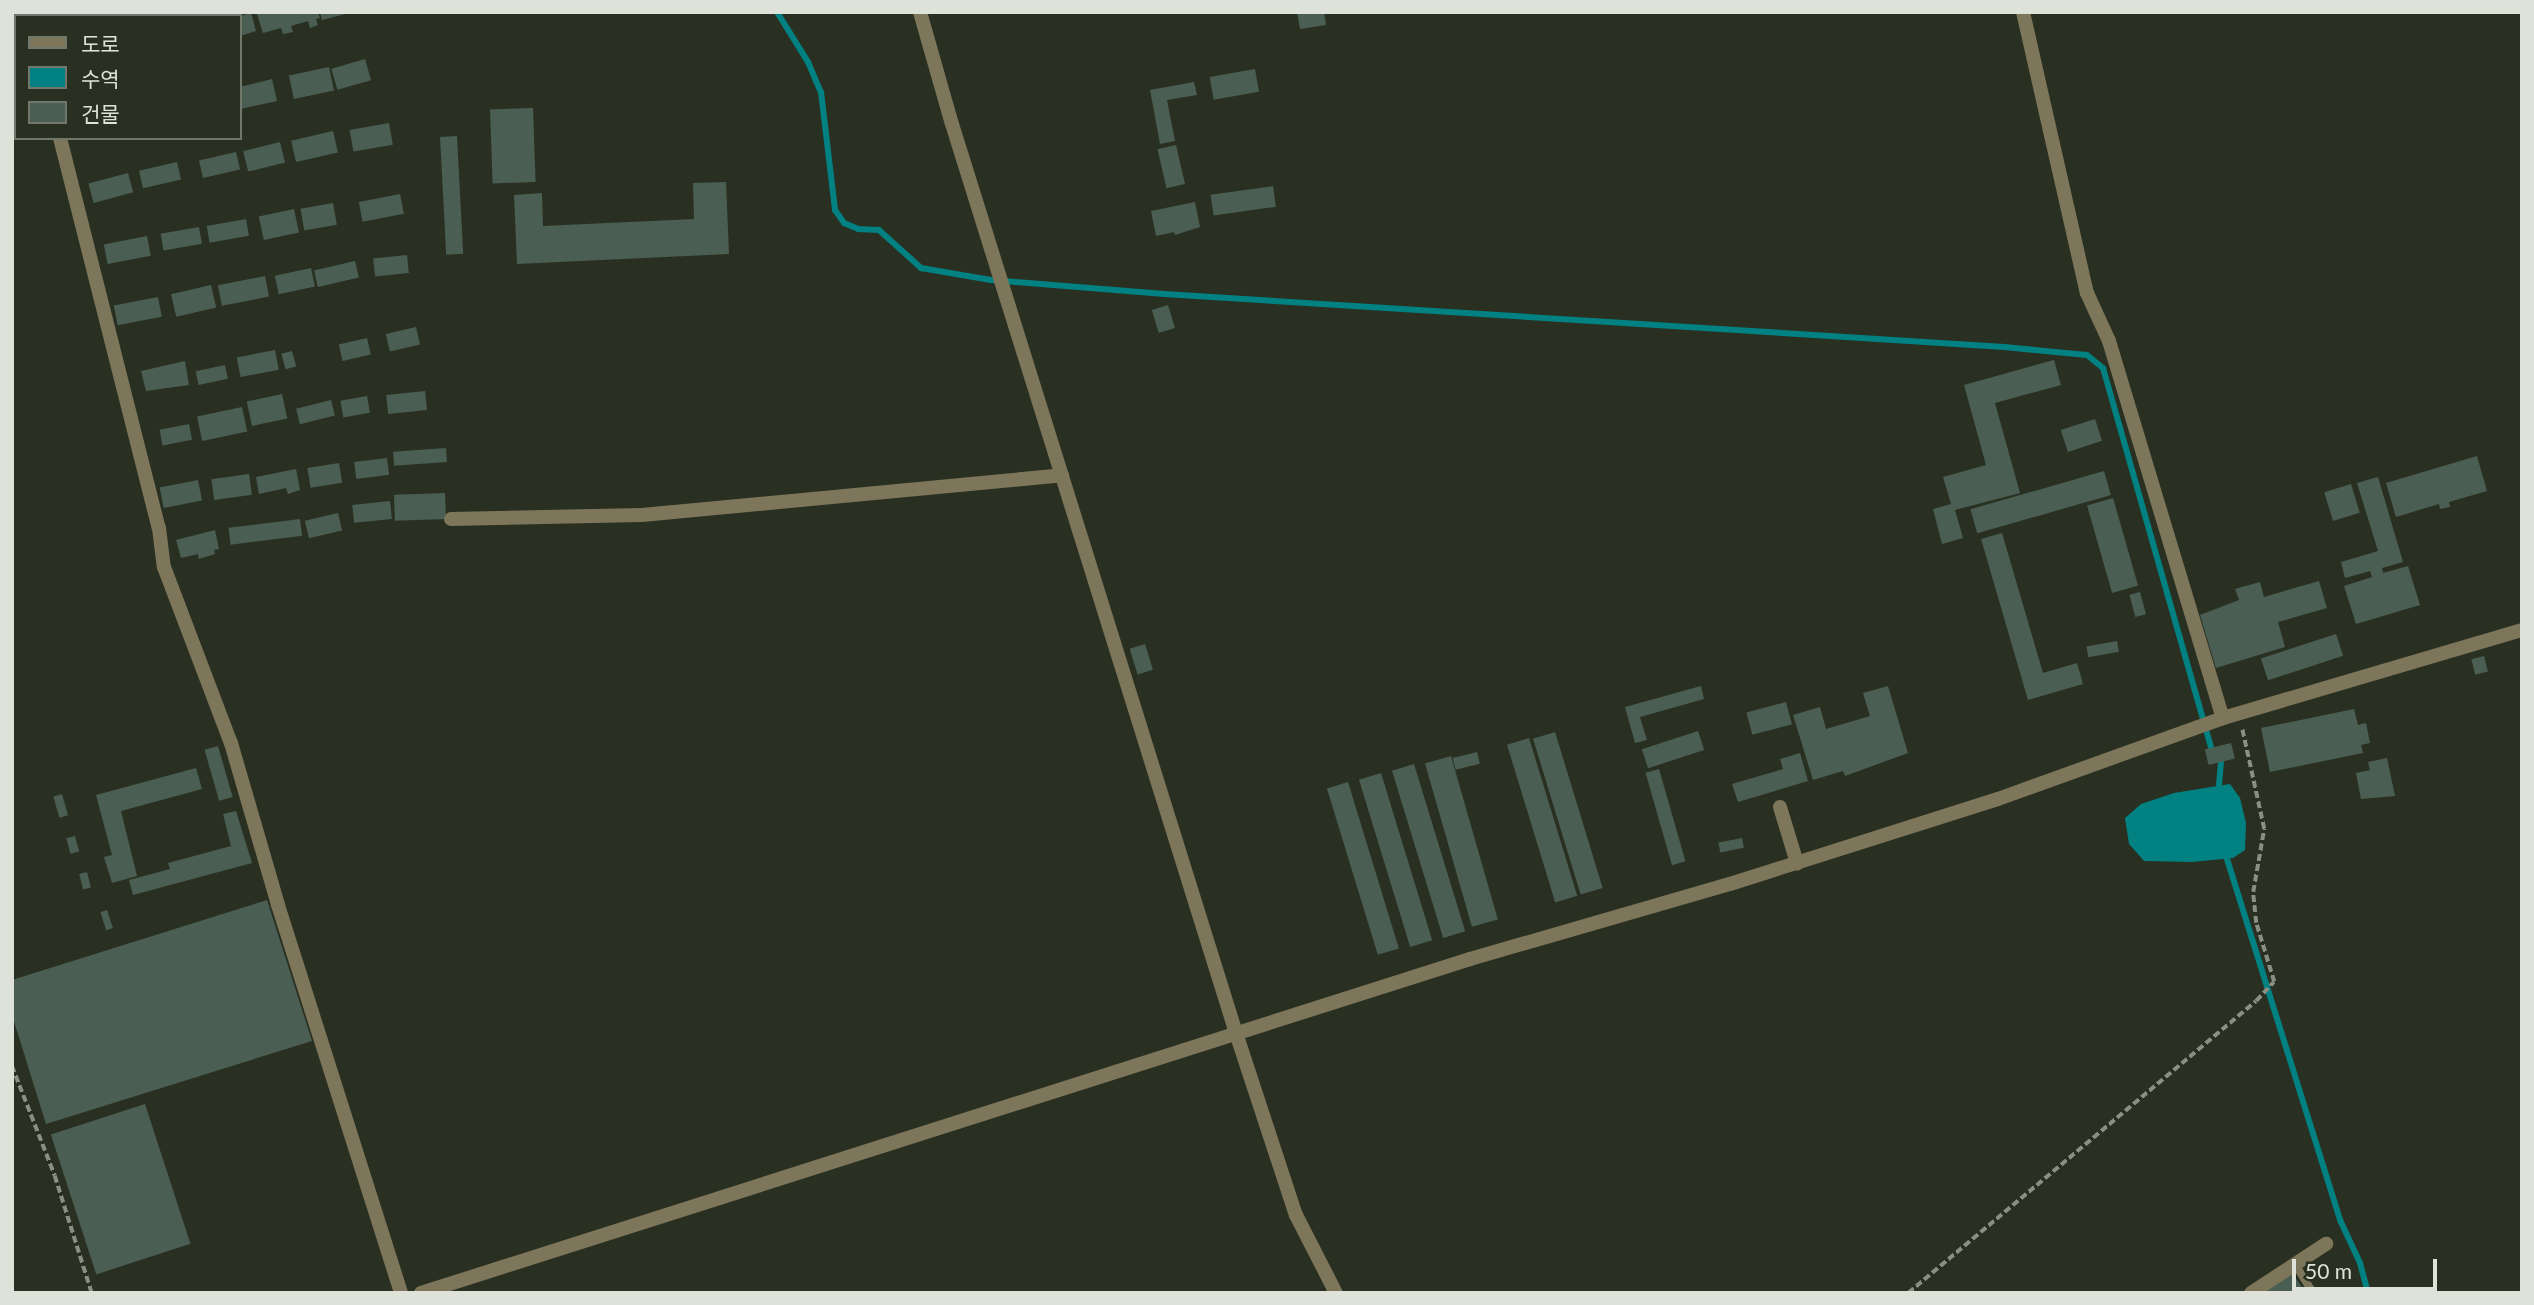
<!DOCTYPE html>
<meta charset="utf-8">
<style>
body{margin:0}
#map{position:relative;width:2534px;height:1305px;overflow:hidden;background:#293021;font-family:Lato,"Noto Sans KR",sans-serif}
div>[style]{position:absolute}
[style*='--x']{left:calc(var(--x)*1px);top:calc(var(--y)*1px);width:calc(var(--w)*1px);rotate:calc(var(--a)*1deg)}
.water>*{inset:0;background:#028182}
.stream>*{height:6px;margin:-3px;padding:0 3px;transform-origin:3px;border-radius:3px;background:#028182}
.building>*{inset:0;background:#4b5e54;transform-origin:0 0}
.path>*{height:3.5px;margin-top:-1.75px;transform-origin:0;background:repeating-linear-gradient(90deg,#898f83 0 7px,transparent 0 10.5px)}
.service>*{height:8px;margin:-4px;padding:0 4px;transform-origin:4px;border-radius:4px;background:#7e765a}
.minor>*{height:14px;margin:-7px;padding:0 7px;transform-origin:7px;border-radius:7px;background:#7e765a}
.tertiary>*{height:14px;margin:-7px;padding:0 7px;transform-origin:7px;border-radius:7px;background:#7e765a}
span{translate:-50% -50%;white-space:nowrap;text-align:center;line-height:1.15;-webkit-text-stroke:5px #293021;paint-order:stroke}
.frame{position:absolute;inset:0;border:14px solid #dee2d9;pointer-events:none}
.legend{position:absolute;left:14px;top:14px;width:228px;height:126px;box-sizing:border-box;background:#293021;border:2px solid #71776b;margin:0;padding:9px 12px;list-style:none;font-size:21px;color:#dee2d9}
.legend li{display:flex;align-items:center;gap:14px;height:35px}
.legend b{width:35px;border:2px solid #71776b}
.scale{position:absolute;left:2292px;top:1259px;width:145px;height:32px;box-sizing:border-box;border:4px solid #dee2d9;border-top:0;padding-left:9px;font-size:21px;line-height:24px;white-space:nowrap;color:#dee2d9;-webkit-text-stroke:5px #293021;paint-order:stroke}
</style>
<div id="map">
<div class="water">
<div style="clip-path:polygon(2230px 784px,2240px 798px,2246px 823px,2245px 850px,2233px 858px,2192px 862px,2144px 861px,2129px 844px,2125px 818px,2141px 804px,2174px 793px)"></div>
</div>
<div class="stream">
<div style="--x:777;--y:12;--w:59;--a:58.2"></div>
<div style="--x:808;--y:62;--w:33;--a:67"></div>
<div style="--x:821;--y:92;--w:119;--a:83.2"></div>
<div style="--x:835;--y:210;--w:16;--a:55"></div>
<div style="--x:844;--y:223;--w:15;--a:23"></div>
<div style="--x:858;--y:229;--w:21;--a:3"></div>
<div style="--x:879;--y:230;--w:57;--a:42.1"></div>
<div style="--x:921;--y:268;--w:71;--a:9.7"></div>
<div style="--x:991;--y:280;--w:174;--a:4.6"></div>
<div style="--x:1164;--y:294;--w:842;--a:3.61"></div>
<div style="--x:2004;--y:347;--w:83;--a:5.5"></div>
<div style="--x:2087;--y:355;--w:21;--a:39"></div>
<div style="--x:2103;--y:368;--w:395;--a:74.1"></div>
<div style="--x:2219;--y:785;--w:23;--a:-85"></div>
<div style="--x:2227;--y:859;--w:380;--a:72.6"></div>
<div style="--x:2341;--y:1222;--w:45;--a:65.1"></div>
<div style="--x:2360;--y:1263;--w:31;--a:75"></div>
</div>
<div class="building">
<div style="clip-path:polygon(263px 12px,318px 12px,320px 18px,316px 19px,318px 25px,310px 28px,308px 21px,291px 26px,293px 32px,283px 34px,281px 28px,263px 33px,257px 14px)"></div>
<div style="clip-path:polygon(320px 12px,349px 12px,349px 13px,322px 20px)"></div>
<div style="clip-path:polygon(1297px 12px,1324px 12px,1326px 25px,1300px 29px)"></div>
<div style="clip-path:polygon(251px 13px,256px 31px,240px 36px,240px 16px)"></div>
<div style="left:365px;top:59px;width:22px;height:35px;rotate:74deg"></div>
<div style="left:329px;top:67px;width:24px;height:41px;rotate:78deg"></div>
<div style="left:1255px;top:69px;width:23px;height:46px;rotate:80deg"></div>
<div style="clip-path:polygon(272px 79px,277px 101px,240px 109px,240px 87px)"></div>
<div style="clip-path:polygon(1194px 82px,1197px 95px,1167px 100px,1175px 141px,1160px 144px,1150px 90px)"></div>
<div style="left:533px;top:108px;width:74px;height:43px;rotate:88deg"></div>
<div style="left:389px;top:123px;width:22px;height:40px;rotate:80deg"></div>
<div style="left:333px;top:131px;width:22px;height:43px;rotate:77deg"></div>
<div style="left:457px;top:136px;width:118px;height:17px;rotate:87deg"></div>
<div style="left:280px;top:142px;width:21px;height:38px;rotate:76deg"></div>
<div style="left:1176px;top:145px;width:40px;height:19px;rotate:77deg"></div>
<div style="left:236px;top:152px;width:18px;height:38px;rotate:77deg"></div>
<div style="left:177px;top:162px;width:18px;height:39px;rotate:77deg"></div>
<div style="left:128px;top:173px;width:20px;height:41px;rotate:75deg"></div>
<div style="clip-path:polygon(726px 182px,729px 254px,517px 264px,514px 195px,542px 193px,543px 226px,694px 219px,693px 183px)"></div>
<div style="left:1273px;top:186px;width:21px;height:63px;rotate:82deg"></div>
<div style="left:400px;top:194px;width:20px;height:42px;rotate:79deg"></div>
<div style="clip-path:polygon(1195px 202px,1200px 227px,1175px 235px,1174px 232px,1156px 236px,1151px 211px)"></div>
<div style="left:333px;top:203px;width:22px;height:33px;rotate:80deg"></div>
<div style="left:294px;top:209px;width:24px;height:36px;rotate:78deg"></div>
<div style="left:246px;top:219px;width:17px;height:40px;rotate:80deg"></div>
<div style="left:199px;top:227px;width:17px;height:39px;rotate:80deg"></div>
<div style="left:147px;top:236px;width:20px;height:44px;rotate:79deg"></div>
<div style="left:407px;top:255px;width:18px;height:34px;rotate:84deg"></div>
<div style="left:355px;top:261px;width:17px;height:42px;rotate:77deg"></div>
<div style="left:311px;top:268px;width:19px;height:37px;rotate:78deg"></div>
<div style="left:265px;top:276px;width:21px;height:48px;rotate:79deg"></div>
<div style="left:211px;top:285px;width:23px;height:41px;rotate:77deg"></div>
<div style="left:158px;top:297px;width:20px;height:45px;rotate:79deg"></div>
<div style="left:1168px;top:305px;width:24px;height:17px;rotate:73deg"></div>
<div style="left:416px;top:327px;width:18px;height:31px;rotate:77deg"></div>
<div style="left:367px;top:338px;width:17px;height:29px;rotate:77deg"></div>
<div style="left:275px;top:350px;width:20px;height:39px;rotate:79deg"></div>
<div style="left:292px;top:351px;width:16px;height:11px;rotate:75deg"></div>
<div style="clip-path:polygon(2054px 360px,2061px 385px,1995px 403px,2020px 493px,1955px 510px,1963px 538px,1942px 544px,1933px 509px,1951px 504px,1943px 477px,1986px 465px,1964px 385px)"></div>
<div style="clip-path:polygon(185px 361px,189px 385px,146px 391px,141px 371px)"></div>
<div style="left:225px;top:365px;width:14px;height:30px;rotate:78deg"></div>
<div style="left:425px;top:391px;width:19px;height:39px;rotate:84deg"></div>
<div style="left:282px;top:394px;width:25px;height:36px;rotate:78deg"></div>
<div style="left:367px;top:396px;width:17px;height:27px;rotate:80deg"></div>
<div style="left:331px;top:400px;width:16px;height:36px;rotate:76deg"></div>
<div style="left:242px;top:407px;width:25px;height:46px;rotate:78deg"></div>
<div style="left:2095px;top:419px;width:23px;height:36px;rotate:72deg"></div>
<div style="left:189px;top:424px;width:16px;height:30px;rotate:79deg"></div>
<div style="left:446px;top:448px;width:14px;height:53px;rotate:86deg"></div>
<div style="clip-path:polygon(2477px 456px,2487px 491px,2449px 502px,2450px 507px,2440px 509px,2439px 504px,2396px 517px,2386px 483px)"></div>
<div style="left:387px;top:458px;width:17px;height:33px;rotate:83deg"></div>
<div style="left:339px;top:463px;width:20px;height:32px;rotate:81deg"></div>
<div style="clip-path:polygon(296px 469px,300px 490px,288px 494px,286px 488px,259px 494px,256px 477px)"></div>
<div style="left:2104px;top:471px;width:25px;height:139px;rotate:74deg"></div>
<div style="left:249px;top:474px;width:21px;height:38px;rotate:82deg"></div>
<div style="clip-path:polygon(2378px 477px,2403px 562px,2382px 568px,2383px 573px,2408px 566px,2420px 605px,2356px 624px,2344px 586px,2372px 577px,2370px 571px,2345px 578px,2341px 562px,2378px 551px,2357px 483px)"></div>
<div style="left:198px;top:480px;width:21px;height:39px;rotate:79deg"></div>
<div style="left:2351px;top:484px;width:30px;height:28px;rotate:73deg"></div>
<div style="left:445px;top:493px;width:26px;height:51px;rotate:88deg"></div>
<div style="left:2113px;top:498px;width:91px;height:27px;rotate:74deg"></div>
<div style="left:390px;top:501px;width:18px;height:38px;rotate:84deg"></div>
<div style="left:338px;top:513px;width:18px;height:34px;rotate:77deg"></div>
<div style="left:300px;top:519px;width:17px;height:72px;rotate:83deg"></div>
<div style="clip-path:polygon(215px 530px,219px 549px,214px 550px,215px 554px,199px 559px,198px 554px,181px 558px,176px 540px)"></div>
<div style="clip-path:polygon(2002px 533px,2043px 673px,2077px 663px,2083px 684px,2028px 700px,1981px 539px)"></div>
<div style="clip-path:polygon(2319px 581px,2327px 608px,2278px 622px,2285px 647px,2216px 668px,2200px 615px,2239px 600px,2235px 589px,2260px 582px,2264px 597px)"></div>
<div style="left:2140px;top:592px;width:23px;height:11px;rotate:75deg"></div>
<div style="left:2336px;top:634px;width:23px;height:79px;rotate:72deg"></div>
<div style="left:2117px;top:641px;width:11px;height:31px;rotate:80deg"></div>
<div style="left:1145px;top:644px;width:27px;height:16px;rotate:73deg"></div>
<div style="left:2484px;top:656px;width:16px;height:13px;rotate:76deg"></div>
<div style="clip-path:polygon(1701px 686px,1704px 699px,1640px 717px,1647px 740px,1635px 743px,1625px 707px)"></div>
<div style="clip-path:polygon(1888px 686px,1908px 753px,1845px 776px,1843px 771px,1813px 780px,1793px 715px,1820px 707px,1826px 729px,1870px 716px,1863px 693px)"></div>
<div style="left:1786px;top:702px;width:23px;height:41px;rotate:75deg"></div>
<div style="clip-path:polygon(2354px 709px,2358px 725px,2366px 723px,2370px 743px,2361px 745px,2363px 753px,2270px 772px,2261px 728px)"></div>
<div style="left:1698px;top:731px;width:20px;height:59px;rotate:72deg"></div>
<div style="left:1555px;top:732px;width:163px;height:23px;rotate:73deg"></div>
<div style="left:1529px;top:738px;width:165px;height:23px;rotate:73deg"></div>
<div style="left:2231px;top:743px;width:16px;height:27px;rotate:76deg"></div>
<div style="left:218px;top:746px;width:53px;height:14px;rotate:74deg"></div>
<div style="left:1477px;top:752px;width:12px;height:25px;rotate:76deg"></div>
<div style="clip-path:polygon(1800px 753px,1808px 781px,1738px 802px,1732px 784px,1783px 769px,1780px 759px)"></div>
<div style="left:1451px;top:756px;width:170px;height:27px;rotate:74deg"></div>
<div style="clip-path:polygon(2387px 758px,2395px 796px,2361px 799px,2356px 773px,2370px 770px,2368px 762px)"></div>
<div style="left:1414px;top:764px;width:175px;height:23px;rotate:73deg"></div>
<div style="clip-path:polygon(196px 768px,202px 789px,121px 811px,137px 876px,112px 883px,104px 857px,112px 855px,96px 795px)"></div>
<div style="left:1659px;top:769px;width:96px;height:14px;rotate:74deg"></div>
<div style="left:1381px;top:773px;width:175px;height:23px;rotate:73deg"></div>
<div style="left:1348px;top:782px;width:174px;height:22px;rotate:73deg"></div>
<div style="left:62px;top:794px;width:22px;height:9px;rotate:74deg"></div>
<div style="clip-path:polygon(236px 811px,252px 863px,133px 895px,129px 880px,170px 869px,168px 863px,231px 846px,223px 814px)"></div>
<div style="left:75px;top:836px;width:16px;height:9px;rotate:75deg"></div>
<div style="left:1742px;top:838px;width:10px;height:24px;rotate:79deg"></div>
<div style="left:87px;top:872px;width:16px;height:8px;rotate:76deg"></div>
<div style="clip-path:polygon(267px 900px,312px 1041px,46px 1124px,12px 1015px,12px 980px)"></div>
<div style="left:107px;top:910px;width:19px;height:7px;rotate:72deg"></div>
<div style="left:145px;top:1104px;width:147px;height:99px;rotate:72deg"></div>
<div style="clip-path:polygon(2292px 1273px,2304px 1290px,2299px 1293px,2263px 1293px)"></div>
</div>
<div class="path">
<div style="--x:12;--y:1066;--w:118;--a:68.6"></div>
<div style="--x:55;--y:1176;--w:123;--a:72.5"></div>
<div style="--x:1908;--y:1293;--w:454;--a:-40"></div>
<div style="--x:2256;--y:1001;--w:26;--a:-47"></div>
<div style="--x:2274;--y:982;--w:62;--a:-107"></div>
<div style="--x:2256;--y:923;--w:31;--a:-96"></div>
<div style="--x:2253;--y:892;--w:64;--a:-80.1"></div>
<div style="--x:2264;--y:829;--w:102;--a:-102.4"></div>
</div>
<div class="service">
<div style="--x:2295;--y:1264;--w:34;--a:58"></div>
</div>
<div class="minor">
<div style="--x:27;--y:12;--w:4;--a:76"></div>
<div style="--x:920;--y:12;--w:116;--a:74.1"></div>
<div style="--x:952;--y:124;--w:952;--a:72.65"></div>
<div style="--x:1236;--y:1033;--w:192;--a:71.8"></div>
<div style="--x:1296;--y:1215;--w:88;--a:62.9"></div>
<div style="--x:2023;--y:12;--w:288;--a:77.2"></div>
<div style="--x:2087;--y:293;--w:53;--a:65.4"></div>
<div style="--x:2109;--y:341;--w:394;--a:73.2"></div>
<div style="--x:60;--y:138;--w:402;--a:75.8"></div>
<div style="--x:159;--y:528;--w:39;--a:83"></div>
<div style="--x:164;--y:567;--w:188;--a:69.2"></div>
<div style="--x:231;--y:743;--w:169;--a:73.8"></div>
<div style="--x:278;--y:905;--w:407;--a:72.4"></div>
<div style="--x:451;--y:519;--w:191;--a:-1.2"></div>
<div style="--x:642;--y:515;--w:422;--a:-5.4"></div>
<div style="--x:1780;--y:807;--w:59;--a:73.1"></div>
<div style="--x:2251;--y:1293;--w:90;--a:-33.2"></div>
</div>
<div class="tertiary">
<div style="--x:421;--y:1293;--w:1101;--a:-17.66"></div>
<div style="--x:1470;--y:959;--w:271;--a:-16.1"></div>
<div style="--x:1730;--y:884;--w:281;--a:-17.6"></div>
<div style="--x:1998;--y:799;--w:239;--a:-19.8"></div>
<div style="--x:2223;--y:718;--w:312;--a:-16.4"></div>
</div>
<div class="frame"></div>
<ul class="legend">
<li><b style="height:9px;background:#7e765a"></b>도로</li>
<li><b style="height:19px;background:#028182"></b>수역</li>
<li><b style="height:19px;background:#4b5e54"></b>건물</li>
</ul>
<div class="scale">50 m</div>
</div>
